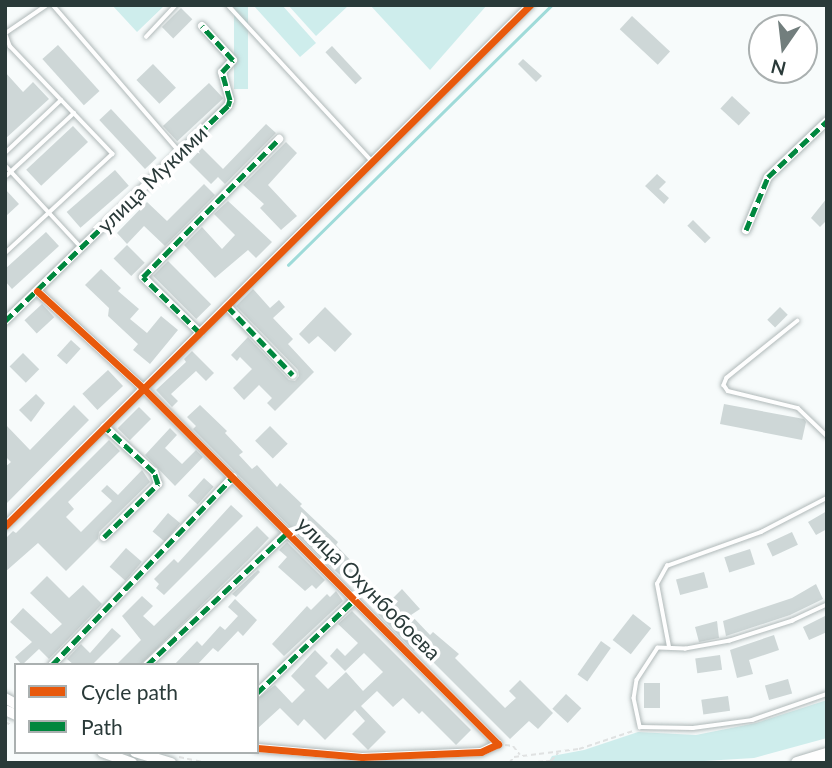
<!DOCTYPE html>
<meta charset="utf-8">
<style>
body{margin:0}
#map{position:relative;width:832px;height:768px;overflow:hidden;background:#f7fbfb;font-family:Lato,sans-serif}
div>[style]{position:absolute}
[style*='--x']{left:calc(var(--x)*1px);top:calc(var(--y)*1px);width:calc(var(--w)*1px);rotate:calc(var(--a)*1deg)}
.green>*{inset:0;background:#ceedec;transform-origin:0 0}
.stream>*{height:2.5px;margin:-1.25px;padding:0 1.25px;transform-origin:1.25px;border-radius:1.25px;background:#9fdbd9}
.building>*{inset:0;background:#ced7d7;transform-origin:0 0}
.path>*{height:2px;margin-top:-1px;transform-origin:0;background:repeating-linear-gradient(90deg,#e0e2e2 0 5px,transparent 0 8.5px)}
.roads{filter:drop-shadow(0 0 2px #afb8b8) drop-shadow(0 0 2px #afb8b8)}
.service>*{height:3.5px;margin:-1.75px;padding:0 1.75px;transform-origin:1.75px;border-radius:1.75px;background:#fefefe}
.minor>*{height:8px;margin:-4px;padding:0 4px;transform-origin:4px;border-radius:4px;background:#fefefe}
.secondary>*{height:10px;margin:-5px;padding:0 5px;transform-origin:5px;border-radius:5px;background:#fefefe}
.trunk>*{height:12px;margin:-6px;padding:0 6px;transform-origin:6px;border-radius:6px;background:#fefefe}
.quiet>*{height:5px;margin-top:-2.5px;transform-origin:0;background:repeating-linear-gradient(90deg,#00873e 0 10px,transparent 0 15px)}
.cycleway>*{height:7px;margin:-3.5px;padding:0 3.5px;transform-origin:3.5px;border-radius:3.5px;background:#e8590c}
span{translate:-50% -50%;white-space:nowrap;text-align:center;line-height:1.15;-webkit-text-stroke:7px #fff;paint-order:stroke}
.street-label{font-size:21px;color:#2a3a39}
.frame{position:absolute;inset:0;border:7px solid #2a3a39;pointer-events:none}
.legend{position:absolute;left:14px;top:663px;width:245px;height:91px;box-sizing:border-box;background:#fff;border:2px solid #aab0b0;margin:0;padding:9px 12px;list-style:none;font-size:21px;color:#2a3a39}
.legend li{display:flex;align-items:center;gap:14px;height:35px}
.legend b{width:35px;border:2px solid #aab0b0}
.north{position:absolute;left:748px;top:14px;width:70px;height:70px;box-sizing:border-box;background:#fff;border:2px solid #aab0b0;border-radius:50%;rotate:194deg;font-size:19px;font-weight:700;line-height:28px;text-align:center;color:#2a3a39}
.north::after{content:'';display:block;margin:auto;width:24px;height:32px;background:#727e7d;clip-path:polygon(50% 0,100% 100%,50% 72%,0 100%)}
</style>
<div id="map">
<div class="green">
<div style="clip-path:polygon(112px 5px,165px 5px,137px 32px)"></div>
<div style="left:234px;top:5px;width:14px;height:84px"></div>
<div style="clip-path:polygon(253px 5px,282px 5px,316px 43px,300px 57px)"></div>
<div style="clip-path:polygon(288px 5px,349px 5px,316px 36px)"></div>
<div style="clip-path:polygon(370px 5px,487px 5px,430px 70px)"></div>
<div style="clip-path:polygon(827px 700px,827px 738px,754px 758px,671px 763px,548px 763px,552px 756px,584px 750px,638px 732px,696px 735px,756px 723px)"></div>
</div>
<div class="stream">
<div style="--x:288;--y:265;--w:371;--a:-44.6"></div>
</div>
<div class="building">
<div style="left:181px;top:8px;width:16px;height:27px;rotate:45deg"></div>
<div style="left:632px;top:16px;width:52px;height:18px;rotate:43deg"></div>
<div style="left:58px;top:45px;width:62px;height:21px;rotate:48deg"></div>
<div style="left:332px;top:46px;width:44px;height:9px;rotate:47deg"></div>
<div style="clip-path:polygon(523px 59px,542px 76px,536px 82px,518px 64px)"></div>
<div style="left:153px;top:64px;width:33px;height:23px;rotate:46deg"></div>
<div style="clip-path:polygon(5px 72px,23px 92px,33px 82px,49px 99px,5px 139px)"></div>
<div style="left:209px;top:83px;width:21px;height:63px;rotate:47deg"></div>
<div style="left:732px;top:96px;width:25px;height:17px;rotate:43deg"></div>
<div style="left:111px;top:109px;width:67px;height:16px;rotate:47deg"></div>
<div style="clip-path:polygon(266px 124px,276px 133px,225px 184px,218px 177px,211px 184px,189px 162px,202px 148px,223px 169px)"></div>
<div style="left:73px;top:126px;width:22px;height:64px;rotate:47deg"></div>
<div style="clip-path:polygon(286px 142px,297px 153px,268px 185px,297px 216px,281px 230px,260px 208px,264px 204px,243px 185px)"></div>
<div style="left:115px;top:170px;width:21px;height:64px;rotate:49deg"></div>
<div style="clip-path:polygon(657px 174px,666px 182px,659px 189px,669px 198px,664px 204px,645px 186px)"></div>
<div style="clip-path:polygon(204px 184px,215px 195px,165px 246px,144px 226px,127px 244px,117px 233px,147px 202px,167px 221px)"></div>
<div style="clip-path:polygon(5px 189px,19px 204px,5px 217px)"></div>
<div style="clip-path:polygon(827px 198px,827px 220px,820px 227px,811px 218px)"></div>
<div style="clip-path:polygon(228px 201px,272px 242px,256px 258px,248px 250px,215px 278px,184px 245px,202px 227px,222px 249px,235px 235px,214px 214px)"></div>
<div style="left:693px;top:220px;width:25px;height:8px;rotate:45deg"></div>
<div style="clip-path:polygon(46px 232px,59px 246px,12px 289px,5px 281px,5px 269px)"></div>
<div style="left:127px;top:245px;width:25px;height:19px;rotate:45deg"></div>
<div style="left:168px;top:261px;width:61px;height:21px;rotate:45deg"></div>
<div style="clip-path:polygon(101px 269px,121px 288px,118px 291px,139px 309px,130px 319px,147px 333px,161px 316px,178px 330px,150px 364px,133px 350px,138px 344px,108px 316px,109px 308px,85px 285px)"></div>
<div style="clip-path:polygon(253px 289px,270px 308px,279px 300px,285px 307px,273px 318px,293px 339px,288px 344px,314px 372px,275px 411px,267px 403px,272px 398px,259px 385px,244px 400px,233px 388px,252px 369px,240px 357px,237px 361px,231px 355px,248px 337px,289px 380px,295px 381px,299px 376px,298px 370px,236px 306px)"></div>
<div style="left:42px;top:304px;width:18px;height:24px;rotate:47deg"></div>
<div style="clip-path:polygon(325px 307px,352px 334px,335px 352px,318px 336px,309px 344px,299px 334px)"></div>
<div style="left:780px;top:307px;width:11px;height:18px;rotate:45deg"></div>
<div style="left:71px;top:340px;width:13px;height:21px;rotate:42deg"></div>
<div style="clip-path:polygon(192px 351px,214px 373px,206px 381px,196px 371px,171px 394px,178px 401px,172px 407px,156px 390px,186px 362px,184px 359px)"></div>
<div style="left:23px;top:353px;width:23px;height:19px;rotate:45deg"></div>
<div style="left:108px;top:370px;width:22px;height:35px;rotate:47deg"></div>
<div style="clip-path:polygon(36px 394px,45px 403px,31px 422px,19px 410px)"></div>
<div style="clip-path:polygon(724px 404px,804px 419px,806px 422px,802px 440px,720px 424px)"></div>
<div style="clip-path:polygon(74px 405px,89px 420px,5px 505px,5px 467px,11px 462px,5px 456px,5px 424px,30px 450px)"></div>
<div style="clip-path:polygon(200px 405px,227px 431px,225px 433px,243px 452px,239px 455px,252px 469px,257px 465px,277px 487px,280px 483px,302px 504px,300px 506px,338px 542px,336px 545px,354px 564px,350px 568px,388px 603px,402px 589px,420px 609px,411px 615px,430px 635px,433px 632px,459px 654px,455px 658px,505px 708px,516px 698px,509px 691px,520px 680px,553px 713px,538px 729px,529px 721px,510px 739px,418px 647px,414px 651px,378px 614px,381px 611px,322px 559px,193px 429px,196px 426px,187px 417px)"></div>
<div style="left:139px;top:407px;width:17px;height:30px;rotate:45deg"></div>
<div style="left:270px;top:426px;width:25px;height:21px;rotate:45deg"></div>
<div style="clip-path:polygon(170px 428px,177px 435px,165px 448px,182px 464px,196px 450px,203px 457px,175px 486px,145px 455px)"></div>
<div style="clip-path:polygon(109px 440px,120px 451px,68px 502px,74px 509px,66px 517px,81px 532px,112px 501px,101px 491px,107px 485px,118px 495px,142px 470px,150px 482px,99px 532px,98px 539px,66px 571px,38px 543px,5px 572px,5px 539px,13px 531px,16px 533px)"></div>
<div style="left:204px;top:478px;width:13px;height:24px;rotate:42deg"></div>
<div style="clip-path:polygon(231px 505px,243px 516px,164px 595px,156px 588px,159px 584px,154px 579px,174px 559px,178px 563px)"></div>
<div style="clip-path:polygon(827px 511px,827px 529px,816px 535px,808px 522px)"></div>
<div style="left:168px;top:513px;width:16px;height:24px;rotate:40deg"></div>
<div style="clip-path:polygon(257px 526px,269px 538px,248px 560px,140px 665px,116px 665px,141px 640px,122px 616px,142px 596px,153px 606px,143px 616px,154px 626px)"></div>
<div style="left:792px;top:532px;width:14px;height:28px;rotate:65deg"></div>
<div style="clip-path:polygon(287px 542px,325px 580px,316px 589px,312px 585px,305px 591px,278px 567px,287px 557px,279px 550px)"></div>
<div style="left:126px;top:548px;width:21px;height:25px;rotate:41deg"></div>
<div style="left:750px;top:549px;width:16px;height:27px;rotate:72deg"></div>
<div style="clip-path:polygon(258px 570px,260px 572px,236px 597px,232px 594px)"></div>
<div style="left:704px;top:572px;width:16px;height:29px;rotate:75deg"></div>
<div style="clip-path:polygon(47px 576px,69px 598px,83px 585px,102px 604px,49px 659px,39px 649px,22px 665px,15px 657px,32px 642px,10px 622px,23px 608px,51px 634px,62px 624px,30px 593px)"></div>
<div style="clip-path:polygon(816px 584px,823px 599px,790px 615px,726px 636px,723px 621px,792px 598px)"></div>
<div style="clip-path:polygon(336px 591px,343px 601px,284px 656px,272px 644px,307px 606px,311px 610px,327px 594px,330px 597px)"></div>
<div style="clip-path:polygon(235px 599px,257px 620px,243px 636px,238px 631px,218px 652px,213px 648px,197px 665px,174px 665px,197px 641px,202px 646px,220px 626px,225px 630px,238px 616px,228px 607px)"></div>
<div style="clip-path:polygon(352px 611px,471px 730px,456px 745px,422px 711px,419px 714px,403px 698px,393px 707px,377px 691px,361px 706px,386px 732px,368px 750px,352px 734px,365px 721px,355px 710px,325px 740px,304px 719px,298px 726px,280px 708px,257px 729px,257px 699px,275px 685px,292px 703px,305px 690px,291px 676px,315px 650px,328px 663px,315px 676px,328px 689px,346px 672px,363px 691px,383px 672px,364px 653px,345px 671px,330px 656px,337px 648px,345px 656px,358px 643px,338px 624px)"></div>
<div style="left:633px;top:614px;width:23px;height:33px;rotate:38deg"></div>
<div style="clip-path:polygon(827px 615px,827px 632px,809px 640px,803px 627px)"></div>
<div style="clip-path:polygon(717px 621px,719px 638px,699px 642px,695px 627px)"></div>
<div style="clip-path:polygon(112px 628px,121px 636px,92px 665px,74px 665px,67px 659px,81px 644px,90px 653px)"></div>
<div style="clip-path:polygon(774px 635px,779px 650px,749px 660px,753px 674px,737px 678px,730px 650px)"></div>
<div style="left:601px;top:641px;width:12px;height:41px;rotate:35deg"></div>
<div style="left:720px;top:655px;width:15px;height:25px;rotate:82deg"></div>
<div style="left:788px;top:679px;width:15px;height:24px;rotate:74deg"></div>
<div style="left:644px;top:683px;width:16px;height:25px"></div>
<div style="left:566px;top:694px;width:21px;height:20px;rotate:43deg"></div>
<div style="left:728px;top:696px;width:15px;height:27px;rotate:82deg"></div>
</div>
<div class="path">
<div style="--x:5;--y:722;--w:7;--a:27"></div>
<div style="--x:505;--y:745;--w:8;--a:7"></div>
<div style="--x:513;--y:746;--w:11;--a:52"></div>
<div style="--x:179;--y:757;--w:29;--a:12"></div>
<div style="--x:509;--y:763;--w:8;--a:-50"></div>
<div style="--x:514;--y:757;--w:65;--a:-7"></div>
<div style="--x:579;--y:749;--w:57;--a:-18.4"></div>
<div style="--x:521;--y:763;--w:30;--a:-4"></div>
<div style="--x:551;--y:761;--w:11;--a:-49"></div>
</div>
<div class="roads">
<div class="service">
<div style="--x:53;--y:5;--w:193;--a:49.2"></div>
<div style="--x:228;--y:5;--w:212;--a:47.3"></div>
<div style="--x:5;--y:32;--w:15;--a:70"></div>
<div style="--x:10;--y:46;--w:149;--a:46.4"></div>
<div style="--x:113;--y:154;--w:147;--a:137.2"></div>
<div style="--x:6;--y:33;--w:50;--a:-34.3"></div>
<div style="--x:146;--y:37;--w:44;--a:-46.8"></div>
<div style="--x:5;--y:153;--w:77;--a:-43.4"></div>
<div style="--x:5;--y:165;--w:110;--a:47.2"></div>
<div style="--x:5;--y:177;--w:94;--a:-42.8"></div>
<div style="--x:798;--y:321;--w:91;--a:141.2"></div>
<div style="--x:727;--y:378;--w:8;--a:113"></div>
<div style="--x:724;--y:385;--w:7;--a:56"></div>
<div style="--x:728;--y:391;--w:72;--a:13.7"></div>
<div style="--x:798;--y:408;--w:40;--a:44"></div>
<div style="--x:827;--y:605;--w:38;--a:155"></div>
<div style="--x:793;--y:621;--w:66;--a:162.4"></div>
<div style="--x:730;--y:641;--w:45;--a:169.7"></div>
<div style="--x:686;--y:649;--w:28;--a:-178"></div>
<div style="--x:658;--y:648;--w:38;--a:123"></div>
<div style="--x:637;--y:680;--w:18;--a:99"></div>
<div style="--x:634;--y:698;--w:30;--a:78"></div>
<div style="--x:640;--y:727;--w:53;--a:1.1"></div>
<div style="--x:693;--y:728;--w:60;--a:-7.7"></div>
<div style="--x:752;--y:720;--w:79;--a:-19.1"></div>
<div style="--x:669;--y:647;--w:64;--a:-100.8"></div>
<div style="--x:657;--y:584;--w:21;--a:-61"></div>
<div style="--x:667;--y:566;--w:100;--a:-19.9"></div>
<div style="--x:761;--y:532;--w:74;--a:-27.3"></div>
</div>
<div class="minor">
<div style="--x:746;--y:230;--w:57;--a:-67.5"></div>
<div style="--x:768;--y:177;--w:81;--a:-43.5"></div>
<div style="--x:37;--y:291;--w:144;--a:42.5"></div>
<div style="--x:143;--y:388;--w:503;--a:45.08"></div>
<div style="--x:498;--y:744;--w:19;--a:155"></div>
<div style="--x:481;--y:752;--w:119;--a:177.6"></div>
<div style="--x:362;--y:757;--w:105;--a:-175.1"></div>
<div style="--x:227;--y:306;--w:95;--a:46.3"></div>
<div style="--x:5;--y:321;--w:310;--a:-44"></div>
<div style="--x:228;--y:106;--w:6;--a:-72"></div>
<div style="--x:230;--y:100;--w:29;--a:-106"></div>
<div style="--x:222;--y:72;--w:16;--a:-47"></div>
<div style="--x:233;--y:60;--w:46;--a:-132.4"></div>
<div style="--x:200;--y:333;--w:80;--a:-135.5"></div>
<div style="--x:143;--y:277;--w:194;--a:-45.4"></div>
<div style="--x:5;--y:526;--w:740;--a:-44.78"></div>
<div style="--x:104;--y:537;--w:76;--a:-44.5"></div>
<div style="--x:158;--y:484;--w:13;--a:-108"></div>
<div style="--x:154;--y:472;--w:67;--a:-137.4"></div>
<div style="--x:52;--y:665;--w:261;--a:-46.1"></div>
<div style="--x:147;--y:665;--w:194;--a:-43.3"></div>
<div style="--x:257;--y:693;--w:136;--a:-43.8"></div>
</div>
<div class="secondary">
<div style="--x:5;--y:698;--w:13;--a:29"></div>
<div style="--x:5;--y:710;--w:12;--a:24"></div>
<div style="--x:102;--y:752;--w:32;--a:20"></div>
<div style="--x:135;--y:752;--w:38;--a:17"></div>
</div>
<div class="trunk">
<div style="--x:797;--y:763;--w:31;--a:-17"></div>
</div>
</div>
<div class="quiet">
<div style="--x:746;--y:230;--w:57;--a:-67.5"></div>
<div style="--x:768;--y:177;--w:81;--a:-43.5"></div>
<div style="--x:227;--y:306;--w:95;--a:46.3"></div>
<div style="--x:5;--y:321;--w:310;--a:-44"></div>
<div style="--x:228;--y:106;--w:6;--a:-72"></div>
<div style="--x:230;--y:100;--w:29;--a:-106"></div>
<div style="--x:222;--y:72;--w:16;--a:-47"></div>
<div style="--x:233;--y:60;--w:46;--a:-132.4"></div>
<div style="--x:200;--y:333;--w:80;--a:-135.5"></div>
<div style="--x:143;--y:277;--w:194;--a:-45.4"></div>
<div style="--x:104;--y:537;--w:76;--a:-44.5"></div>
<div style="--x:158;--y:484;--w:13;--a:-108"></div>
<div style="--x:154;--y:472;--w:67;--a:-137.4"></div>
<div style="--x:52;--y:665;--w:261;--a:-46.1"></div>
<div style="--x:147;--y:665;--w:194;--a:-43.3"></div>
<div style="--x:257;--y:693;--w:136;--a:-43.8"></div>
</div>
<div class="cycleway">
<div style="--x:37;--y:291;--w:144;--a:42.5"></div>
<div style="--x:143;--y:388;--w:503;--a:45.08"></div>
<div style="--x:498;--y:744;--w:19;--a:155"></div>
<div style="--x:481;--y:752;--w:119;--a:177.6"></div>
<div style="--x:362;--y:757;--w:105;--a:-175.1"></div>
<div style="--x:5;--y:526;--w:740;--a:-44.78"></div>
</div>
<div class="street-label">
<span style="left:152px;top:179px;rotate:-44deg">улица Мукими</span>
<span style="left:369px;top:588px;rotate:45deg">улица Охунбобоева</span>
</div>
<div class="frame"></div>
<ul class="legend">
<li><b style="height:9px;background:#e8590c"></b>Cycle path</li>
<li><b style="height:9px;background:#00873e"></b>Path</li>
</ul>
<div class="north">N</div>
</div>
